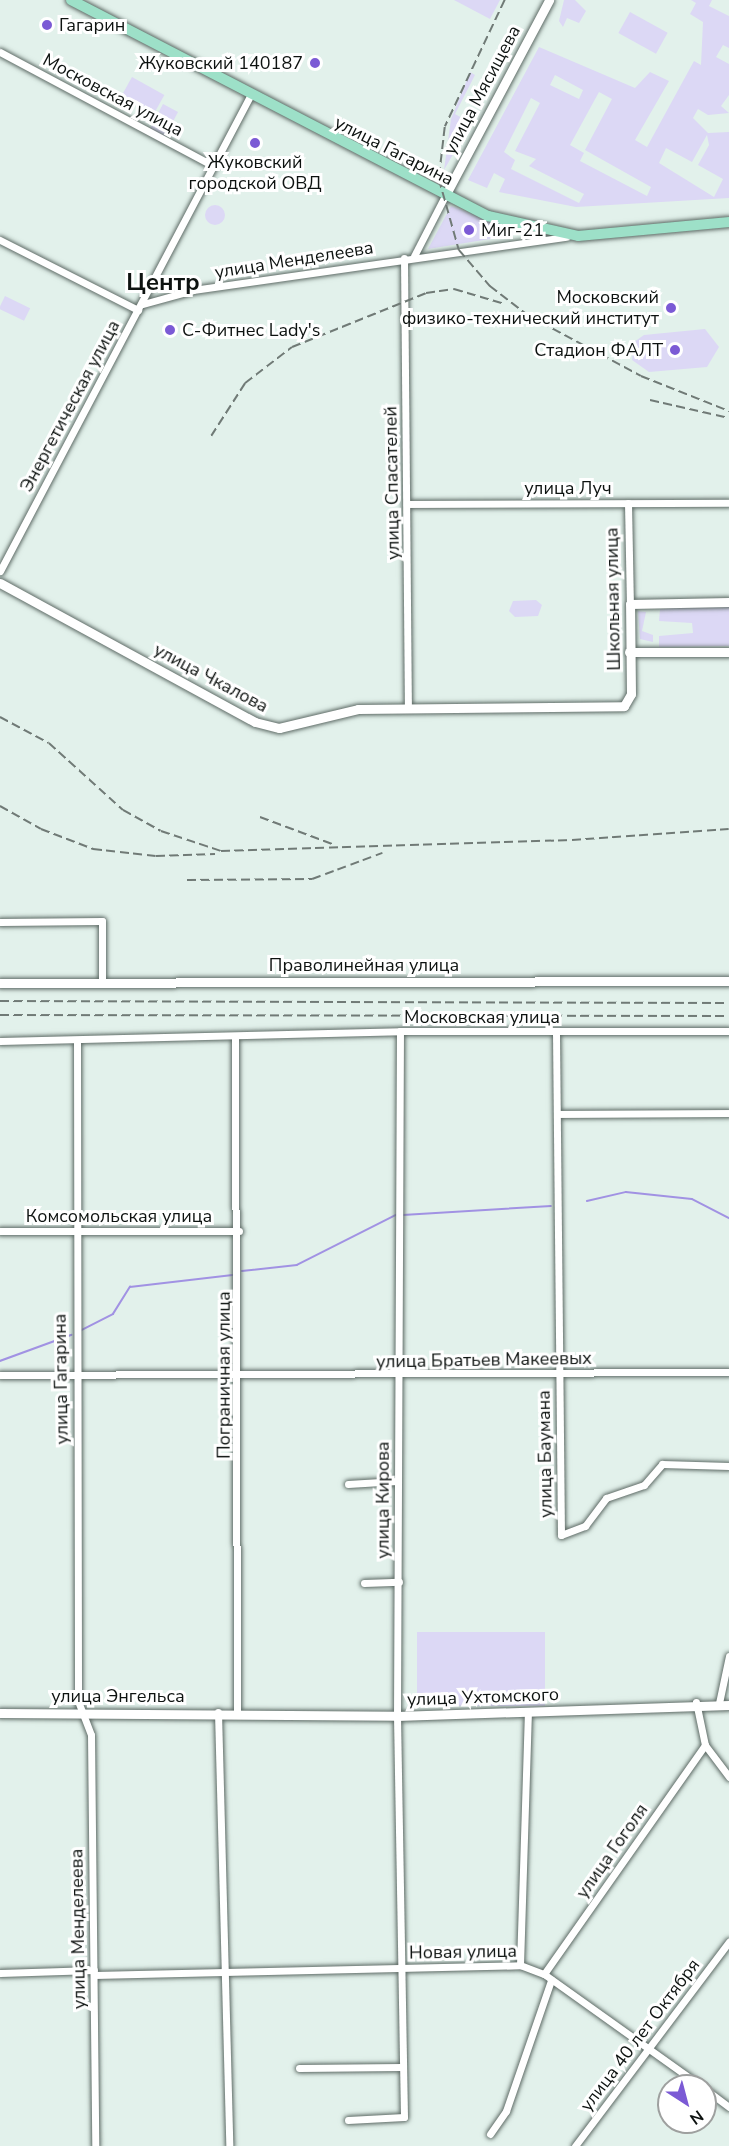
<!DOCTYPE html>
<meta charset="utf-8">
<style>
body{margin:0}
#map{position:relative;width:729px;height:2146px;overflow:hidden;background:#e2f1eb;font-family:"Nunito Sans",sans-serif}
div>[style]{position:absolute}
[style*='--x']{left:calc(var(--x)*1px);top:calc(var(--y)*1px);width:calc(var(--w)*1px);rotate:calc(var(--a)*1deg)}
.green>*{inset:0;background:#dcd8f5;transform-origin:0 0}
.round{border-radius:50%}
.stream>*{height:1.5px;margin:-0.75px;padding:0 0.75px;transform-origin:0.75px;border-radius:0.75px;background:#a192e3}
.roads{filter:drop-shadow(0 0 2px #5e6b66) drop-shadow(0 0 2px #5e6b66)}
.street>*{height:7px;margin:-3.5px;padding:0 3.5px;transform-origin:3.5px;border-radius:3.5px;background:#fff}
.secondary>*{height:9px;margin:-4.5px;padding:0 4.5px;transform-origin:4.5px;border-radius:4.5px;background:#fff}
.primary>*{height:10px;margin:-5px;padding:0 5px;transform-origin:5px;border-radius:5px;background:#9de0c8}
.rail>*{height:1.5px;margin-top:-0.75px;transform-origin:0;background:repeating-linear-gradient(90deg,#707a76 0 9px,transparent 0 13.5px)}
.dots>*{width:16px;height:16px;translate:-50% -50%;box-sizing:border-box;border:3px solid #fff;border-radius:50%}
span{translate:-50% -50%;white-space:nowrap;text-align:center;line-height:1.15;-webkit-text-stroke:6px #fff;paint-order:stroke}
.poi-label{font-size:18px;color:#0d1210}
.left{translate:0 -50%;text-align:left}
.right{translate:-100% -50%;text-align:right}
.street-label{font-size:18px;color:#0d1210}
.district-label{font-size:24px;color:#0d1210;font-weight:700}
.north{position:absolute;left:657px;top:2074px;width:60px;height:60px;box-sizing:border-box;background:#fff;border:2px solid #9ea09f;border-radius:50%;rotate:144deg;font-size:16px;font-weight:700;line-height:24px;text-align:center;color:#0d1210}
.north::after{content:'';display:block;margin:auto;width:21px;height:27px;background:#7b5ad5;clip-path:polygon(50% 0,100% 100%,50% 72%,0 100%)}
</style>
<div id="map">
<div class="green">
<div style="clip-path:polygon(454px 0,500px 0,490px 19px)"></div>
<div style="clip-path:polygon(564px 0,575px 0,586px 11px,579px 23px,567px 18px,563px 27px,559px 21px)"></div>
<div style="clip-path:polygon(evenodd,691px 0,712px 0,709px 6px,729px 16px,729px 48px,723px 45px,716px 57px,729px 64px,729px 95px,721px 106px,729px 113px,708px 115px,698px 109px,693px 118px,708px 133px,729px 132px,729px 198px,576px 207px,499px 192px,505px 179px,494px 173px,487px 188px,468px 180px,539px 47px,635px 88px,650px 72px,669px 81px,635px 140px,647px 147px,694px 61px,701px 65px,703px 22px,690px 14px,696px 3px,691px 0,555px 75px,583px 90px,579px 99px,550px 85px,555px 75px,691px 0,599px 92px,612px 99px,585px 150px,651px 187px,647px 196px,580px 161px,584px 153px,570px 145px,599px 92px,691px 0,531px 98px,540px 103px,515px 151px,536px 159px,529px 166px,584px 194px,579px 203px,511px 169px,515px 160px,504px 152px,531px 98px,691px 0,707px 135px,709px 145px,698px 165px,723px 179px,714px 197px,659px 163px,666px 148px,692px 162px,707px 135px)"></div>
<div style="left:630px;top:12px;width:43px;height:24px;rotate:29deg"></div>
<div style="clip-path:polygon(470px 72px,475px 75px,455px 114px,471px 123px,444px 170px,451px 119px)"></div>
<div style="left:132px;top:77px;width:37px;height:21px;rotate:29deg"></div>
<div style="left:163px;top:104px;width:17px;height:28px;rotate:28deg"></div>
<div class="round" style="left:205px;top:205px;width:20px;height:20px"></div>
<div style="clip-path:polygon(451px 206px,517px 230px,520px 234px,428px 249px)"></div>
<div style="left:5px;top:296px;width:28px;height:14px;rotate:26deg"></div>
<div style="clip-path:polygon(705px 329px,719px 347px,707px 367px,649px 372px,632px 360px,634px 342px,644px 335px)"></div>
<div style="clip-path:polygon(536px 600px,542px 605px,538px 616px,515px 617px,509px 611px,513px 601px)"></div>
<div style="clip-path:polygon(729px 602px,729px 646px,659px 647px,659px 636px,693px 633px,692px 623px,659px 621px,660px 609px)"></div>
<div style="clip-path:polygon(638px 611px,646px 612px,642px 631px,653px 635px,653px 642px,640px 639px)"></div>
<div style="left:417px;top:1632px;width:128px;height:74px"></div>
</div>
<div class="stream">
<div style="--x:587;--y:1201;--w:40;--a:-13"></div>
<div style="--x:626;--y:1192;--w:66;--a:6.1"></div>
<div style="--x:692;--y:1199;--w:42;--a:27.2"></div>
<div style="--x:403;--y:1215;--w:148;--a:-3.5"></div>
<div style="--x:242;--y:1271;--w:55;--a:-6.2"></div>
<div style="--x:297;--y:1265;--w:111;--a:-26.8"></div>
<div style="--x:80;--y:1331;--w:37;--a:-27"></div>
<div style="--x:113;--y:1314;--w:32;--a:-58"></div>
<div style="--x:130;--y:1287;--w:103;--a:-6.7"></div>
<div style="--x:0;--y:1361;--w:76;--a:-20.1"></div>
</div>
<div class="roads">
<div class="street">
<div style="--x:0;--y:52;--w:240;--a:28.1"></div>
<div style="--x:0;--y:240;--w:155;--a:26.9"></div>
<div style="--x:414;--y:256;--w:68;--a:-62.7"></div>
<div style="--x:404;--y:258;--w:450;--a:89.5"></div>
<div style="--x:143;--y:304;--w:52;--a:-15.6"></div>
<div style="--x:193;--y:290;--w:377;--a:-8.1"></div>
<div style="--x:628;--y:503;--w:101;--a:88.9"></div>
<div style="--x:407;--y:504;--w:322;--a:-0.2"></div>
<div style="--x:0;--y:571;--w:537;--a:-62.24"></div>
<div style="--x:0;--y:922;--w:102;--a:-0.6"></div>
<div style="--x:102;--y:921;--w:60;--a:90"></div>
<div style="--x:556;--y:1033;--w:502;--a:89.43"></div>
<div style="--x:561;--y:1535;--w:26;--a:-21"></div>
<div style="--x:585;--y:1526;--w:35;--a:-53"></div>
<div style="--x:606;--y:1498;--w:40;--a:-18.9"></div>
<div style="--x:644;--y:1485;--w:28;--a:-49"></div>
<div style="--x:662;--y:1464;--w:67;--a:1.7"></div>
<div style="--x:235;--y:1038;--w:674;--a:89.83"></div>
<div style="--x:0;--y:1041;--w:400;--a:-1.4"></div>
<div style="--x:400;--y:1031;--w:329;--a:0"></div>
<div style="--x:77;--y:1042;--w:659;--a:89.91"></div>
<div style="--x:78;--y:1701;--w:36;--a:69"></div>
<div style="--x:91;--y:1735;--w:411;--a:89.4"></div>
<div style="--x:557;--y:1114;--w:172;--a:-0.3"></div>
<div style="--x:0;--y:1231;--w:239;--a:0"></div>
<div style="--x:0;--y:1375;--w:729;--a:-0.24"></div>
<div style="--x:348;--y:1484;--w:49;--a:-3.5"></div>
<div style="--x:364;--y:1583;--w:35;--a:-2"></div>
<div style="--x:696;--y:1702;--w:44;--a:78.2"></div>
<div style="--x:705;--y:1745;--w:40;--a:53"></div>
<div style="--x:719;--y:1703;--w:48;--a:-78"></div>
<div style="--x:218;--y:1712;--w:434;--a:88.5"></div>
<div style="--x:520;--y:1965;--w:251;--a:-88.2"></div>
<div style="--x:0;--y:1973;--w:94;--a:-1.8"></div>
<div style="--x:544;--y:1974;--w:280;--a:-54.9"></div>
<div style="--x:94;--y:1975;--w:426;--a:-1.3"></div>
<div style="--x:520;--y:1965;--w:26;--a:21"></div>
<div style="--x:544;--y:1974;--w:193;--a:35.5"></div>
<div style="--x:299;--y:2068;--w:103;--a:-0.6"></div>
<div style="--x:705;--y:2089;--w:30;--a:37"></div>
<div style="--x:348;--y:2120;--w:56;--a:-3.1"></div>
<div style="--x:404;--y:2117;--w:401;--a:-91"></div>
<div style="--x:397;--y:1716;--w:685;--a:-89.75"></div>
<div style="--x:490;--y:2134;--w:28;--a:-55"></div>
<div style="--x:506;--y:2111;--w:139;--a:-71"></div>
<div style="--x:575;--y:2146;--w:256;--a:-53"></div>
</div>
<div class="secondary">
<div style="--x:445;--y:196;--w:222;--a:-62"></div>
<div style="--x:0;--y:583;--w:290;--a:28.6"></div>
<div style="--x:255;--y:722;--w:25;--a:14"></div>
<div style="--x:279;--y:728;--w:81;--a:-13.5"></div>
<div style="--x:358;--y:709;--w:266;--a:-0.6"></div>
<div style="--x:624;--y:706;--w:14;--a:-60"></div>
<div style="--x:631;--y:694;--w:90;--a:-90.6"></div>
<div style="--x:630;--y:604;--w:99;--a:-1.2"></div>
<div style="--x:629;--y:652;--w:100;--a:0"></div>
<div style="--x:0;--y:983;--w:729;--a:-0.16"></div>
<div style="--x:0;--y:1713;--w:397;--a:0.4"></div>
<div style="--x:397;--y:1716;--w:332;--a:-1.9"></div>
</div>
<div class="primary">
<div style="--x:71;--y:0;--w:470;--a:27.4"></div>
<div style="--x:488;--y:216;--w:92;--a:12.5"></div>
<div style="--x:578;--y:236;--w:152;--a:-5.3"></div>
</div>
</div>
<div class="rail">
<div style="--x:505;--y:0;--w:140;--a:115.3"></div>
<div style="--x:445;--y:127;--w:52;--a:96.6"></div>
<div style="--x:439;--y:179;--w:74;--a:74.3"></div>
<div style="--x:459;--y:250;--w:48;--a:49.3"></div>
<div style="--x:490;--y:286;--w:49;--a:37.6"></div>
<div style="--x:529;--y:316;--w:127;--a:28.2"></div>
<div style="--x:641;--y:376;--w:95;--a:21.7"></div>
<div style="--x:650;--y:400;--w:81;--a:12.8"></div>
<div style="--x:211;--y:436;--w:63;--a:-57.3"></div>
<div style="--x:245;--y:383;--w:59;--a:-37.5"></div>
<div style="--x:292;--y:347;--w:144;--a:-21.9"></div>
<div style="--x:426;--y:293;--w:28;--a:-8"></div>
<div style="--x:454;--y:289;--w:53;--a:16.4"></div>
<div style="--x:0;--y:717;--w:55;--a:28"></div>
<div style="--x:49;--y:743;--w:100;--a:42.2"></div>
<div style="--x:123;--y:810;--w:43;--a:28.9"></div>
<div style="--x:161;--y:831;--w:63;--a:18.4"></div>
<div style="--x:221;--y:851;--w:351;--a:-1.8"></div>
<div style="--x:572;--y:840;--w:157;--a:-4"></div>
<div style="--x:0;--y:806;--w:47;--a:29.3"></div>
<div style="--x:41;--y:829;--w:56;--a:21"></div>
<div style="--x:93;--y:849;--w:63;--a:6.3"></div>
<div style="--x:156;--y:856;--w:59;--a:-1.9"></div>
<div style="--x:260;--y:817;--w:80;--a:20.5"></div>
<div style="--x:187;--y:880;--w:125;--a:-0.5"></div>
<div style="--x:312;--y:879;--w:75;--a:-20.4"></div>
<div style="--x:0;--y:1001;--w:729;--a:0.16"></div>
<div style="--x:0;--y:1015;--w:729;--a:0.08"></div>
</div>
<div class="dots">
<div style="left:47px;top:25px;background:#7b5ad5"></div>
<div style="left:315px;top:63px;background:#7b5ad5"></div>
<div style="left:255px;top:143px;background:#7b5ad5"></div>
<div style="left:469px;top:230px;background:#7b5ad5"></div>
<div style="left:671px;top:308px;background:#7b5ad5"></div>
<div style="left:170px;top:330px;background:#7b5ad5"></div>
<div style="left:675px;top:350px;background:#7b5ad5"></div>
</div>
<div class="poi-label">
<span class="left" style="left:59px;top:25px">Гагарин</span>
<span class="right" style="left:303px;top:63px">Жуковский 140187</span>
<span style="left:255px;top:173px">Жуковский<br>городской ОВД</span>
<span class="left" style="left:481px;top:230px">Миг-21</span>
<span class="right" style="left:659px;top:308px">Московский<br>физико-технический институт</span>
<span class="left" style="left:182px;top:330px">С-Фитнес Lady's</span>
<span class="right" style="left:663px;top:350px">Стадион ФАЛТ</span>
</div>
<div class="street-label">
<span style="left:482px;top:90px;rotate:-62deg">улица Мясищева</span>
<span style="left:113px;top:95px;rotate:28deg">Московская улица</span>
<span style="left:394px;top:151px;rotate:27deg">улица Гагарина</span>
<span style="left:294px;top:260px;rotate:-9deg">улица Менделеева</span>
<span style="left:70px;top:406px;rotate:-62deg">Энергетическая улица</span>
<span style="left:392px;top:483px;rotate:-91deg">улица Спасателей</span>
<span style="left:568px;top:488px">улица Луч</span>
<span style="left:613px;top:599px;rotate:-91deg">Школьная улица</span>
<span style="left:211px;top:678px;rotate:28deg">улица Чкалова</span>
<span style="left:364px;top:965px">Праволинейная улица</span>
<span style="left:482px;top:1017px">Московская улица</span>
<span style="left:119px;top:1216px">Комсомольская улица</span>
<span style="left:484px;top:1360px;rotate:-1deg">улица Братьев Макеевых</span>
<span style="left:224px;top:1375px;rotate:-90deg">Пограничная улица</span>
<span style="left:61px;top:1379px;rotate:-91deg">улица Гагарина</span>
<span style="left:545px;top:1454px;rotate:-91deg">улица Баумана</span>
<span style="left:383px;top:1500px;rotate:-90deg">улица Кирова</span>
<span style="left:118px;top:1696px">улица Энгельса</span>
<span style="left:483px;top:1697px;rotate:-2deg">улица Ухтомского</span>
<span style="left:612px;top:1851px;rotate:-55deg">улица Гоголя</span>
<span style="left:78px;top:1929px;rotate:-91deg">улица Менделеева</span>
<span style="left:463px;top:1952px;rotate:-1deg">Новая улица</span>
<span style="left:640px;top:2035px;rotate:-53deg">улица 40 лет Октября</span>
</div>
<div class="district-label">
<span style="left:163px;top:283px">Центр</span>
</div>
<div class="north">N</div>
</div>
